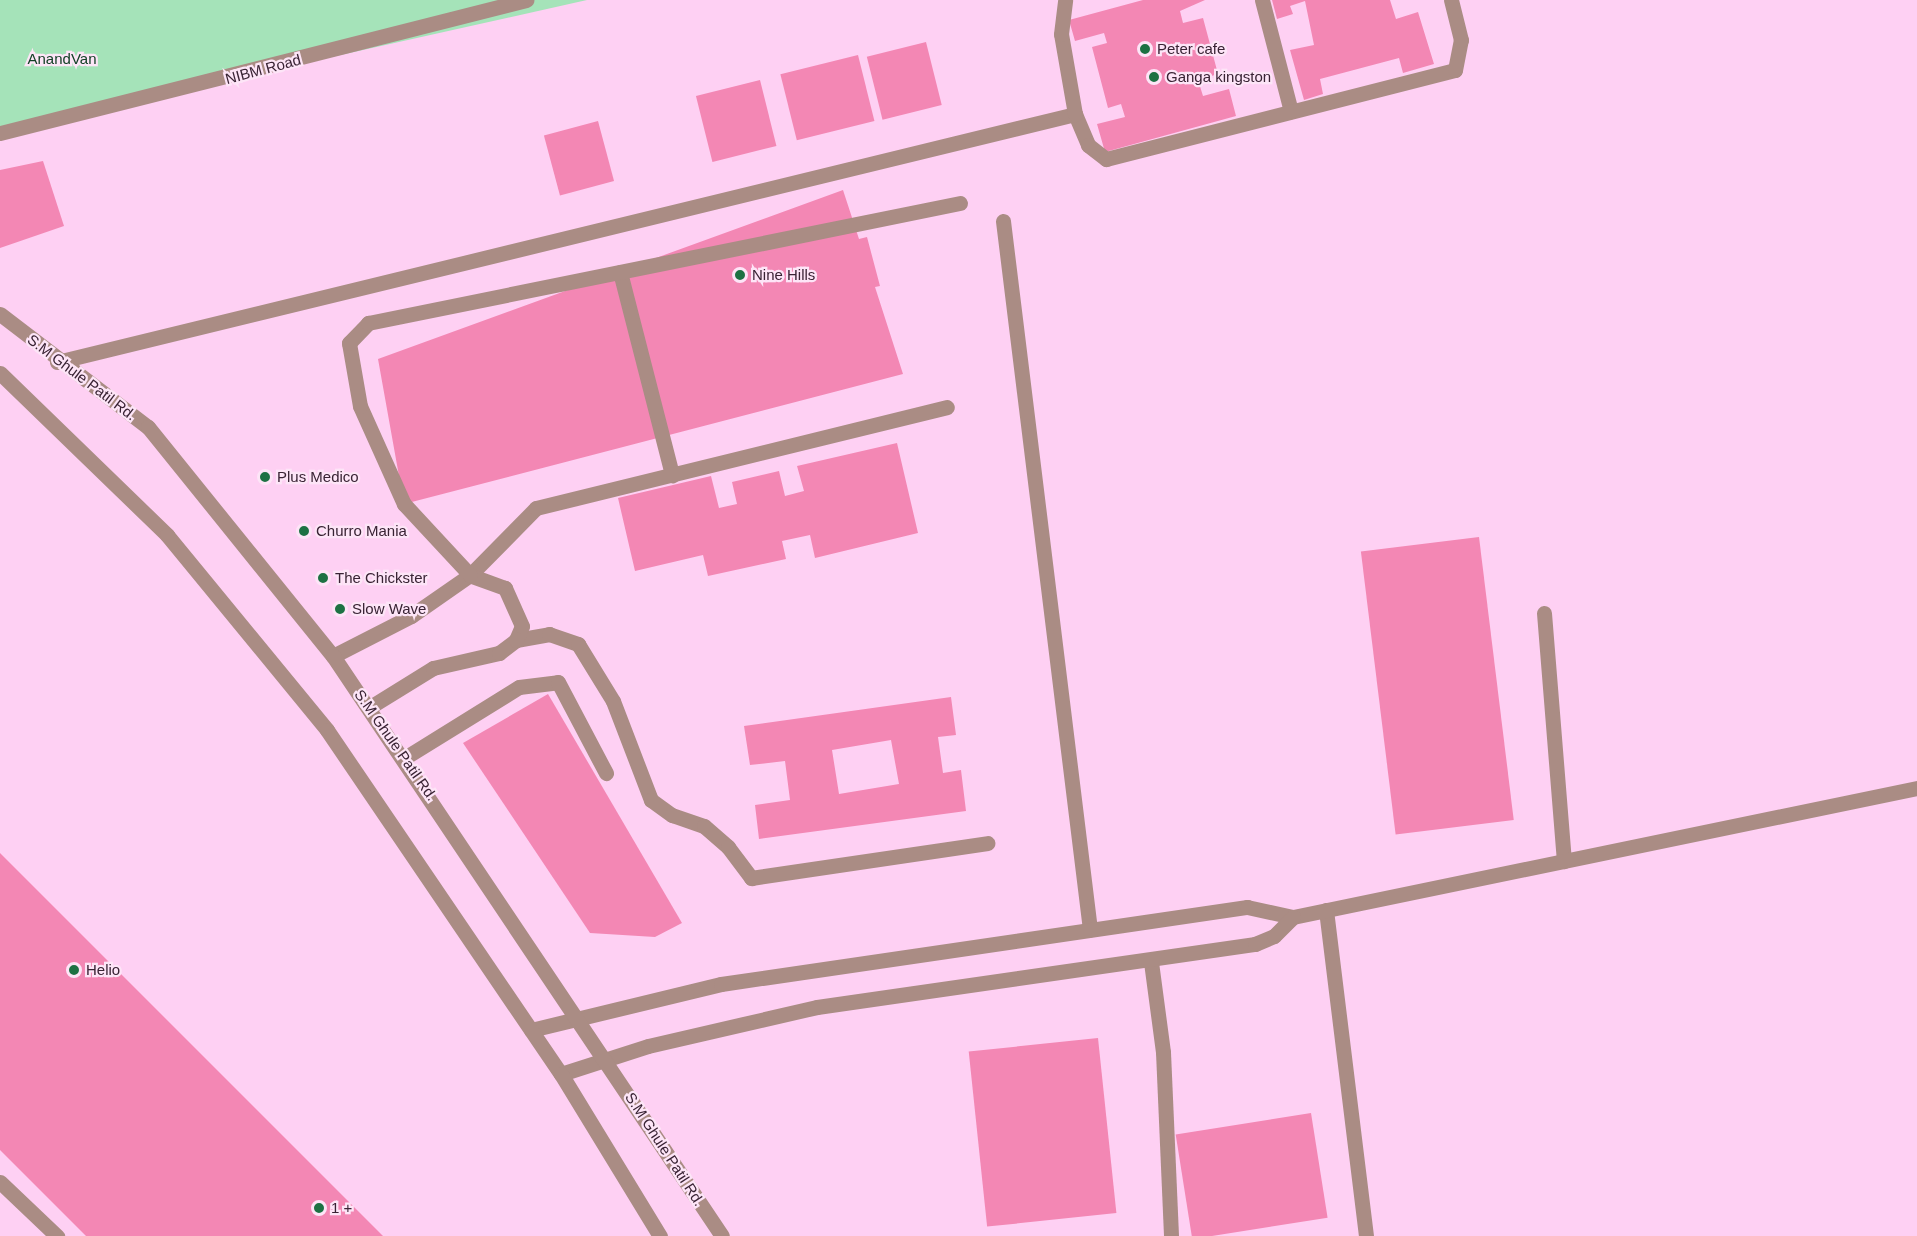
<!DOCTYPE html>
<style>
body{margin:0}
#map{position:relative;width:1917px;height:1236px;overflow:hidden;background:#fed0f3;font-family:Arial,sans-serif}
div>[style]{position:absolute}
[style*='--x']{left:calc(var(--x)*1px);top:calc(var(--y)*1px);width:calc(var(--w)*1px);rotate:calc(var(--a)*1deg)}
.green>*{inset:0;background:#a5e3b9}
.building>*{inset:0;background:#f387b4;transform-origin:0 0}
.service>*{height:15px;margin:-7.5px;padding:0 7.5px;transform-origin:7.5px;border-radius:7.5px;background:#aa8c84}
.minor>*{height:15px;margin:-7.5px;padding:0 7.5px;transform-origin:7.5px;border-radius:7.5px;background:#aa8c84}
.tertiary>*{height:15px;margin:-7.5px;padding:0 7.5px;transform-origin:7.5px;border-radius:7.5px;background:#aa8c84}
.dots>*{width:16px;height:16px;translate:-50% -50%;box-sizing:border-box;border:3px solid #fde5f7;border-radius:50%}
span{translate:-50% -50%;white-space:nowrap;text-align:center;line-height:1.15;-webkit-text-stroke:4.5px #fde5f7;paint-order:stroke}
.poi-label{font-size:15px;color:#392334}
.left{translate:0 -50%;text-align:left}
.park-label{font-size:15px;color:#134026}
.street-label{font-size:15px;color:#392334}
</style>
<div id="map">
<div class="green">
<div style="clip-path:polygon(0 0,587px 0,0 131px)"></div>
</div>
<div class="building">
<div style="clip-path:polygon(1143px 0,1205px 0,1180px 11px,1183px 23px,1203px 18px,1218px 74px,1198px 80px,1203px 96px,1229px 89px,1236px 116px,1105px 152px,1097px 124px,1125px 117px,1121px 104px,1108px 108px,1092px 47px,1107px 43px,1104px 33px,1075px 41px,1069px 20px)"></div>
<div style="clip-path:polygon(1272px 0,1390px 0,1396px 19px,1418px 12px,1434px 64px,1403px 73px,1399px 58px,1320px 79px,1323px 94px,1304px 100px,1290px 50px,1314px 45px,1305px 1px,1290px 6px,1293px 14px,1277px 19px)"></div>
<div style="left:926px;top:42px;width:65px;height:61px;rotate:76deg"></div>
<div style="left:858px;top:55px;width:68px;height:80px;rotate:76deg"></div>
<div style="left:760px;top:80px;width:68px;height:66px;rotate:76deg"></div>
<div style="left:598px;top:121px;width:62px;height:56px;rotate:75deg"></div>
<div style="clip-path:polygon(43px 161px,64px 226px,0 248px,0 170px)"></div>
<div style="clip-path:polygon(843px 190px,859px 239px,867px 237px,880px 286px,875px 287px,903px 374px,404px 504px,378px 359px)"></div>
<div style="clip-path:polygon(897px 443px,918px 533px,815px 558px,810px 535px,782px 541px,786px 559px,708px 576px,703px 555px,635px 571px,618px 498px,711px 476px,719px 508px,737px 504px,732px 482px,779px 471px,785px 496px,804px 491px,797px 466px)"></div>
<div style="left:1479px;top:537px;width:285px;height:119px;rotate:83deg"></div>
<div style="clip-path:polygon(548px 694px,682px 923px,655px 937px,590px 933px,463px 743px)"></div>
<div style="clip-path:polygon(evenodd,951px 697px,956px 735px,938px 737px,943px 773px,961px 770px,966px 811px,759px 839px,755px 805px,790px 800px,785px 761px,750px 765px,744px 726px,951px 697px,891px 740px,899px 784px,839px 794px,832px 750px,891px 740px)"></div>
<div style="clip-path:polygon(0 853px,383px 1236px,86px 1236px,0 1150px)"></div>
<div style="left:1098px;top:1038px;width:176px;height:130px;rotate:84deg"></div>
<div style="left:1311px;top:1113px;width:106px;height:137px;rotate:81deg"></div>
</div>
<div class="service">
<div style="--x:406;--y:757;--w:133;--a:-31.8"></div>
<div style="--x:519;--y:687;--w:39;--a:-7"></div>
<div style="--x:558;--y:682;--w:103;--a:62.2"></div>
<div style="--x:0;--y:1182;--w:79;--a:43.5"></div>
</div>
<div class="minor">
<div style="--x:1262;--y:0;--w:115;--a:75.4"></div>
<div style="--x:1075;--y:114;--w:34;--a:67"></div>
<div style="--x:1088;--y:145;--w:23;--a:38"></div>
<div style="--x:1106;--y:159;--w:360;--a:-14.3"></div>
<div style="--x:1455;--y:70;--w:31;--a:-79"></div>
<div style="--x:1461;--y:40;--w:41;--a:-104"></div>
<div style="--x:0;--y:133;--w:543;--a:-14.19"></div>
<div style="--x:1003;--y:221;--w:714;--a:83"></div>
<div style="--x:620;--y:272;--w:210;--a:75.6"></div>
<div style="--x:57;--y:362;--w:1048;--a:-13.69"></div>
<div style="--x:1075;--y:114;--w:81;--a:-99.9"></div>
<div style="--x:1061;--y:34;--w:34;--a:-83"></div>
<div style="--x:1544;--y:613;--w:249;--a:85.4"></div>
<div style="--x:516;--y:640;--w:34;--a:-10"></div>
<div style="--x:549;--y:634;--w:31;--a:19"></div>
<div style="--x:578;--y:644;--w:67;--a:58.4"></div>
<div style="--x:613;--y:701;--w:106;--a:69"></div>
<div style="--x:651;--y:800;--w:26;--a:36"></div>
<div style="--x:672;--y:815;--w:34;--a:19"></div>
<div style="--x:704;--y:826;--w:32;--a:41"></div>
<div style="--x:728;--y:847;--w:39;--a:53"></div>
<div style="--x:751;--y:878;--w:239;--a:-8.4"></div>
<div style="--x:333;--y:656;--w:88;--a:-27.1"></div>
<div style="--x:411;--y:616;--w:72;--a:-34.8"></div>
<div style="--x:470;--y:575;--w:94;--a:-45.4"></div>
<div style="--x:536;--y:508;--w:423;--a:-13.8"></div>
<div style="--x:370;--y:707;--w:74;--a:-31.8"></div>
<div style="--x:433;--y:668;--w:68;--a:-12.8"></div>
<div style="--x:499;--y:653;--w:21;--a:-37"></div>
<div style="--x:516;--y:640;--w:15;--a:-67"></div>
<div style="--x:522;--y:626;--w:42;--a:-114.1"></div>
<div style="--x:505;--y:588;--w:37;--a:-160"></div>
<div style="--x:470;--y:575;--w:97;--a:-132.9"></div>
<div style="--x:404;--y:504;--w:107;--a:-114.2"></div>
<div style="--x:360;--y:406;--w:64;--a:-99.9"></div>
<div style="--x:349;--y:343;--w:28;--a:-46"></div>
<div style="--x:368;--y:323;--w:604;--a:-11.46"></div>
<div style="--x:1326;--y:910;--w:328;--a:83"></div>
<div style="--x:1151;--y:962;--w:91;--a:82.4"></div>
<div style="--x:1163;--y:1052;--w:184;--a:87.5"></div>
<div style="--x:531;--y:1030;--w:195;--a:-13.6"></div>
<div style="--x:721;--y:984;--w:532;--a:-8.33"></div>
<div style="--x:1247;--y:907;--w:47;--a:12.3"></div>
<div style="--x:1293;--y:917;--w:637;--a:-11.68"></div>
<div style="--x:561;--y:1074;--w:91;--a:-17.8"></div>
<div style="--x:648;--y:1046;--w:173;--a:-13"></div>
<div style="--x:817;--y:1007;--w:443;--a:-8.2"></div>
<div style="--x:1255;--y:944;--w:21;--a:-23"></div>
<div style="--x:1274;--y:936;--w:27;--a:-45"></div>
</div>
<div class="tertiary">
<div style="--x:0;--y:314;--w:186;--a:37.4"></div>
<div style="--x:148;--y:427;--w:294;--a:51.1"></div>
<div style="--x:333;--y:656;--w:698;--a:56.15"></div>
<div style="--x:0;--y:373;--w:233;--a:44.1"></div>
<div style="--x:167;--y:535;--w:252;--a:50.6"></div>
<div style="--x:327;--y:730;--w:416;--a:55.8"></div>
<div style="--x:561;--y:1074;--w:190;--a:58.6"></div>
</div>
<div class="dots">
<div style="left:1145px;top:49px;background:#1d7143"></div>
<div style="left:1154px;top:77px;background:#1d7143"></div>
<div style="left:740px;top:275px;background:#1d7143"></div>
<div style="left:265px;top:477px;background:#1d7143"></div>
<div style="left:304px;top:531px;background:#1d7143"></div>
<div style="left:323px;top:578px;background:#1d7143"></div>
<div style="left:340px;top:609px;background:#1d7143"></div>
<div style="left:74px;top:970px;background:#1d7143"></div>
<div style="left:319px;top:1208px;background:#1d7143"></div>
</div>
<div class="poi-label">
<span class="left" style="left:1157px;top:49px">Peter cafe</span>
<span class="left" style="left:1166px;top:77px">Ganga kingston</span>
<span class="left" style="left:752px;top:275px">Nine Hills</span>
<span class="left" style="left:277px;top:477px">Plus Medico</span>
<span class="left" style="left:316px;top:531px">Churro Mania</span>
<span class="left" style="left:335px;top:578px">The Chickster</span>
<span class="left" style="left:352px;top:609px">Slow Wave</span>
<span class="left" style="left:86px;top:970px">Helio</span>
<span class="left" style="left:331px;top:1208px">1 +</span>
</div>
<div class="park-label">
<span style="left:62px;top:59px">AnandVan</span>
</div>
<div class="street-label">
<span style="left:263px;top:69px;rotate:-15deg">NIBM Road</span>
<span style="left:82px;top:377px;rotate:37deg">S.M Ghule Patil Rd.</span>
<span style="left:396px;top:745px;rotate:55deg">S.M Ghule Patil Rd.</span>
<span style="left:665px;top:1149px;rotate:57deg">S.M Ghule Patil Rd.</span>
</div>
</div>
